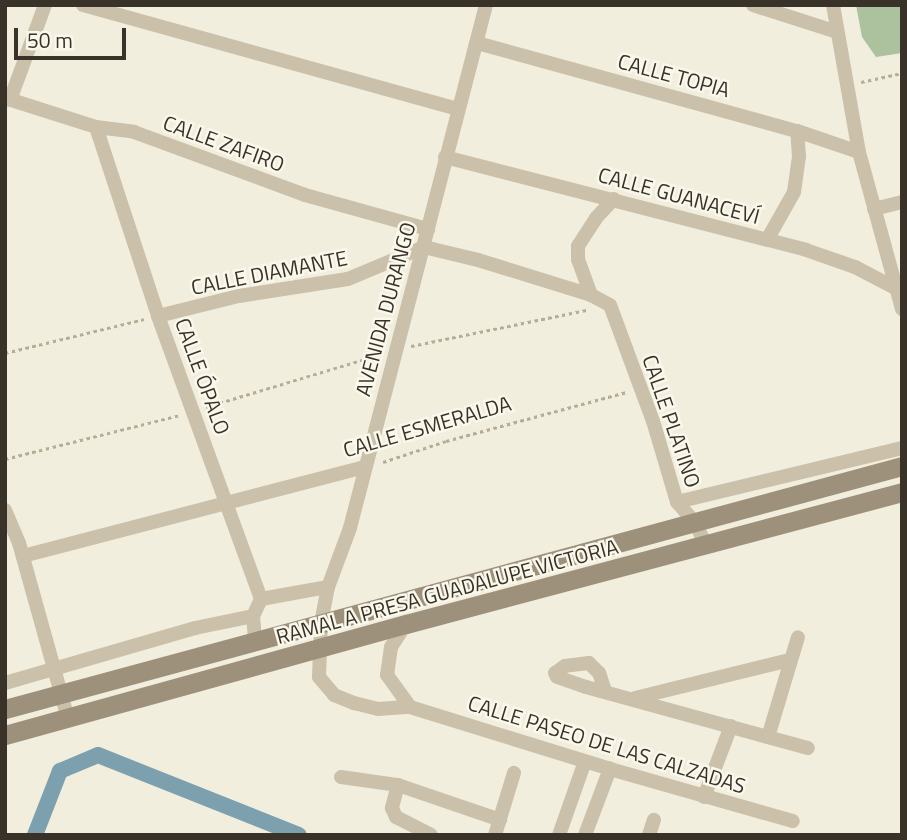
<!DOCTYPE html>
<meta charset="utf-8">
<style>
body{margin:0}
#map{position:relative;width:907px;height:840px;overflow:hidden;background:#f2eede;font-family:"Titillium Web",sans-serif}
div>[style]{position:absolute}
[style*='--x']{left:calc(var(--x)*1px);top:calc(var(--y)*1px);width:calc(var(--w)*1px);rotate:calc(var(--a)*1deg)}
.green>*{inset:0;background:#acc29e}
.canal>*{height:16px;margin:-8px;padding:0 8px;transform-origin:8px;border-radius:8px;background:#7da0af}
.path>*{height:2.5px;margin-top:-1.25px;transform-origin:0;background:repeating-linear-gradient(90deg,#b7ac94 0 3.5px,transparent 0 7px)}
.minor>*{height:14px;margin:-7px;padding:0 7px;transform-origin:7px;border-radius:7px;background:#cbc1aa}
.secondary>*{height:19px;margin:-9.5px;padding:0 9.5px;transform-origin:9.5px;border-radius:9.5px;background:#9e917b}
span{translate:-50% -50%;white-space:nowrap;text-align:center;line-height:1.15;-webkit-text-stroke:5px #faf7eb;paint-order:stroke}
.street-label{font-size:21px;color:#383229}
.frame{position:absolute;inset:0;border:7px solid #383229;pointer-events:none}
.scale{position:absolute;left:14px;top:28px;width:112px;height:32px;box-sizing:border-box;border:4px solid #383229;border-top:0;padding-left:9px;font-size:21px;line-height:24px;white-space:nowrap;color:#383229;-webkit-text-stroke:5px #faf7eb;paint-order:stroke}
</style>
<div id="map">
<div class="green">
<div style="clip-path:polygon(856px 5px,902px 5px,902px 53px,876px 57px,862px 37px)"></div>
</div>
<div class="canal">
<div style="--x:35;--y:835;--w:69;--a:-68.7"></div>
<div style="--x:60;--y:771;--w:41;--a:-22.8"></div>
<div style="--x:98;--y:755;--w:216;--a:21.7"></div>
</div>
<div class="path">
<div style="--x:861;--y:82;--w:42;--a:-12.4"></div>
<div style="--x:411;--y:346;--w:179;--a:-11.6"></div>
<div style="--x:5;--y:353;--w:143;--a:-13.7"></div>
<div style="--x:206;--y:407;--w:183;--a:-16.8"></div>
<div style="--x:5;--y:459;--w:180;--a:-14.1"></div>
<div style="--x:383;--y:462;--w:66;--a:-18.4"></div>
<div style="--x:446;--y:441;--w:187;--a:-15.2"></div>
</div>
<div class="minor">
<div style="--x:83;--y:5;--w:388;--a:15.5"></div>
<div style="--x:486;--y:5;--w:540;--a:104.58"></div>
<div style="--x:350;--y:528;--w:63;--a:110.4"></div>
<div style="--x:328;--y:587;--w:36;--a:101"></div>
<div style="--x:321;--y:622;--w:55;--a:92.1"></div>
<div style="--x:319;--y:677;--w:23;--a:50"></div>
<div style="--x:334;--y:695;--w:22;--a:22"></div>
<div style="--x:354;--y:703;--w:25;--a:14"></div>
<div style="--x:378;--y:709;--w:32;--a:-4"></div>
<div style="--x:410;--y:707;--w:209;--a:17.2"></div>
<div style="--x:610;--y:769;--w:190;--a:15.9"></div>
<div style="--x:753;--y:5;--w:88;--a:17.8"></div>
<div style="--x:833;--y:5;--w:149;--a:80"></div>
<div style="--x:859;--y:152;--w:163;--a:74.7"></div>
<div style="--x:477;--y:43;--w:332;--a:15.4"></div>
<div style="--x:797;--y:131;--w:65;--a:18.7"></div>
<div style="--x:5;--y:98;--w:96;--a:17.7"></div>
<div style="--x:96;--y:127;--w:38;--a:7"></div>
<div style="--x:134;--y:132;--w:182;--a:20.2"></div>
<div style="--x:305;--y:195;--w:128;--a:15.5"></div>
<div style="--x:10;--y:100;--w:101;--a:-69.8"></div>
<div style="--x:96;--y:127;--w:199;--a:71.8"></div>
<div style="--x:158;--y:316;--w:301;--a:70"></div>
<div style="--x:261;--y:599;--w:19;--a:115"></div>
<div style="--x:253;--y:616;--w:23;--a:85"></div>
<div style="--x:445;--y:157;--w:373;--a:14.4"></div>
<div style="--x:806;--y:250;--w:52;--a:19.1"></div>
<div style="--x:855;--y:267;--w:47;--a:27.6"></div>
<div style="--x:874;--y:209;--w:29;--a:-14"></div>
<div style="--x:767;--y:240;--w:55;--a:-60.6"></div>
<div style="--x:794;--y:192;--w:35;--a:-82"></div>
<div style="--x:799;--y:157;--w:26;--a:-94"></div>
<div style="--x:591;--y:295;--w:38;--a:-110"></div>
<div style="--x:578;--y:259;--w:13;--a:-90"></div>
<div style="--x:578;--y:246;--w:33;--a:-57"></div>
<div style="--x:596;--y:218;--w:26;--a:-47"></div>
<div style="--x:158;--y:316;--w:83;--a:-13.9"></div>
<div style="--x:239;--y:296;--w:110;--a:-8.9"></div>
<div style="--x:348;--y:279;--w:82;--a:-22.8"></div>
<div style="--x:424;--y:247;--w:56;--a:13.5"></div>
<div style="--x:478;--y:260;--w:118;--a:17.2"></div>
<div style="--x:591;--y:295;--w:21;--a:28"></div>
<div style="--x:610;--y:305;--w:124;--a:69.7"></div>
<div style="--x:653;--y:421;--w:84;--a:73.5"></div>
<div style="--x:677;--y:502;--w:28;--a:49"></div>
<div style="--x:695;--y:523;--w:25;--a:63"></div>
<div style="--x:677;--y:502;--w:231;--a:-13.5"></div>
<div style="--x:5;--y:510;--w:36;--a:67"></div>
<div style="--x:19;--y:543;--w:182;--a:74.4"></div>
<div style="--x:23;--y:556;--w:353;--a:-14.6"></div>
<div style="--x:261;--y:599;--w:68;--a:-10.2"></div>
<div style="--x:406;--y:624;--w:27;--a:123"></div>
<div style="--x:391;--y:647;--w:28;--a:98"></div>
<div style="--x:387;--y:675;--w:39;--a:54"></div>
<div style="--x:5;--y:683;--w:198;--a:-16.1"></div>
<div style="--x:195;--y:628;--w:59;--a:-11.7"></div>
<div style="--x:605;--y:691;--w:19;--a:-108"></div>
<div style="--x:599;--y:673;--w:14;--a:-135"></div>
<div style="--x:589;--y:663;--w:24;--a:173"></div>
<div style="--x:565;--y:666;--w:12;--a:145"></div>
<div style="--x:555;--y:673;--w:4;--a:63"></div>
<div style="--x:557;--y:677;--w:31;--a:19"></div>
<div style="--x:586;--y:687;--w:230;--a:15.4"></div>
<div style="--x:635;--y:698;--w:160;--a:-13.8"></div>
<div style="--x:768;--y:737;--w:104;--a:-73.3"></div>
<div style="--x:341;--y:777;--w:58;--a:8"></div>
<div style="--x:398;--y:785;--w:108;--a:18.9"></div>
<div style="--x:398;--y:785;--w:24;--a:105"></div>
<div style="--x:392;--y:808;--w:10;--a:66"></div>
<div style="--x:396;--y:817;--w:39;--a:27"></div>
<div style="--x:704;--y:797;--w:76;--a:-69.2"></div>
<div style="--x:495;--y:835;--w:65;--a:-73"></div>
<div style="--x:559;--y:835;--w:78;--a:-70.6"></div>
<div style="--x:585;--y:835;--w:71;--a:-69.3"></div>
<div style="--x:649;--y:835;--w:16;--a:-72"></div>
</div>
<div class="secondary">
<div style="--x:5;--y:709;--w:929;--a:-15.16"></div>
<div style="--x:5;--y:735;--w:416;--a:-15.5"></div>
<div style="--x:406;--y:624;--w:513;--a:-14.9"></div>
</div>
<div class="street-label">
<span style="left:674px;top:75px;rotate:15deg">CALLE TOPIA</span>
<span style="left:224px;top:143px;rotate:20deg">CALLE ZAFIRO</span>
<span style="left:679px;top:195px;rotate:15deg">CALLE GUANACEVÍ</span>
<span style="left:269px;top:272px;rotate:-11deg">CALLE DIAMANTE</span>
<span style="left:385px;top:309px;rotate:-75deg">AVENIDA DURANGO</span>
<span style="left:203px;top:376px;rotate:70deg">CALLE ÓPALO</span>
<span style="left:672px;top:421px;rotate:71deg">CALLE PLATINO</span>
<span style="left:427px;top:426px;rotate:-16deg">CALLE ESMERALDA</span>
<span style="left:447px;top:591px;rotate:-15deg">RAMAL A PRESA GUADALUPE VICTORIA</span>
<span style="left:607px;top:744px;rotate:17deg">CALLE PASEO DE LAS CALZADAS</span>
</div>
<div class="frame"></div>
<div class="scale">50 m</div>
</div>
